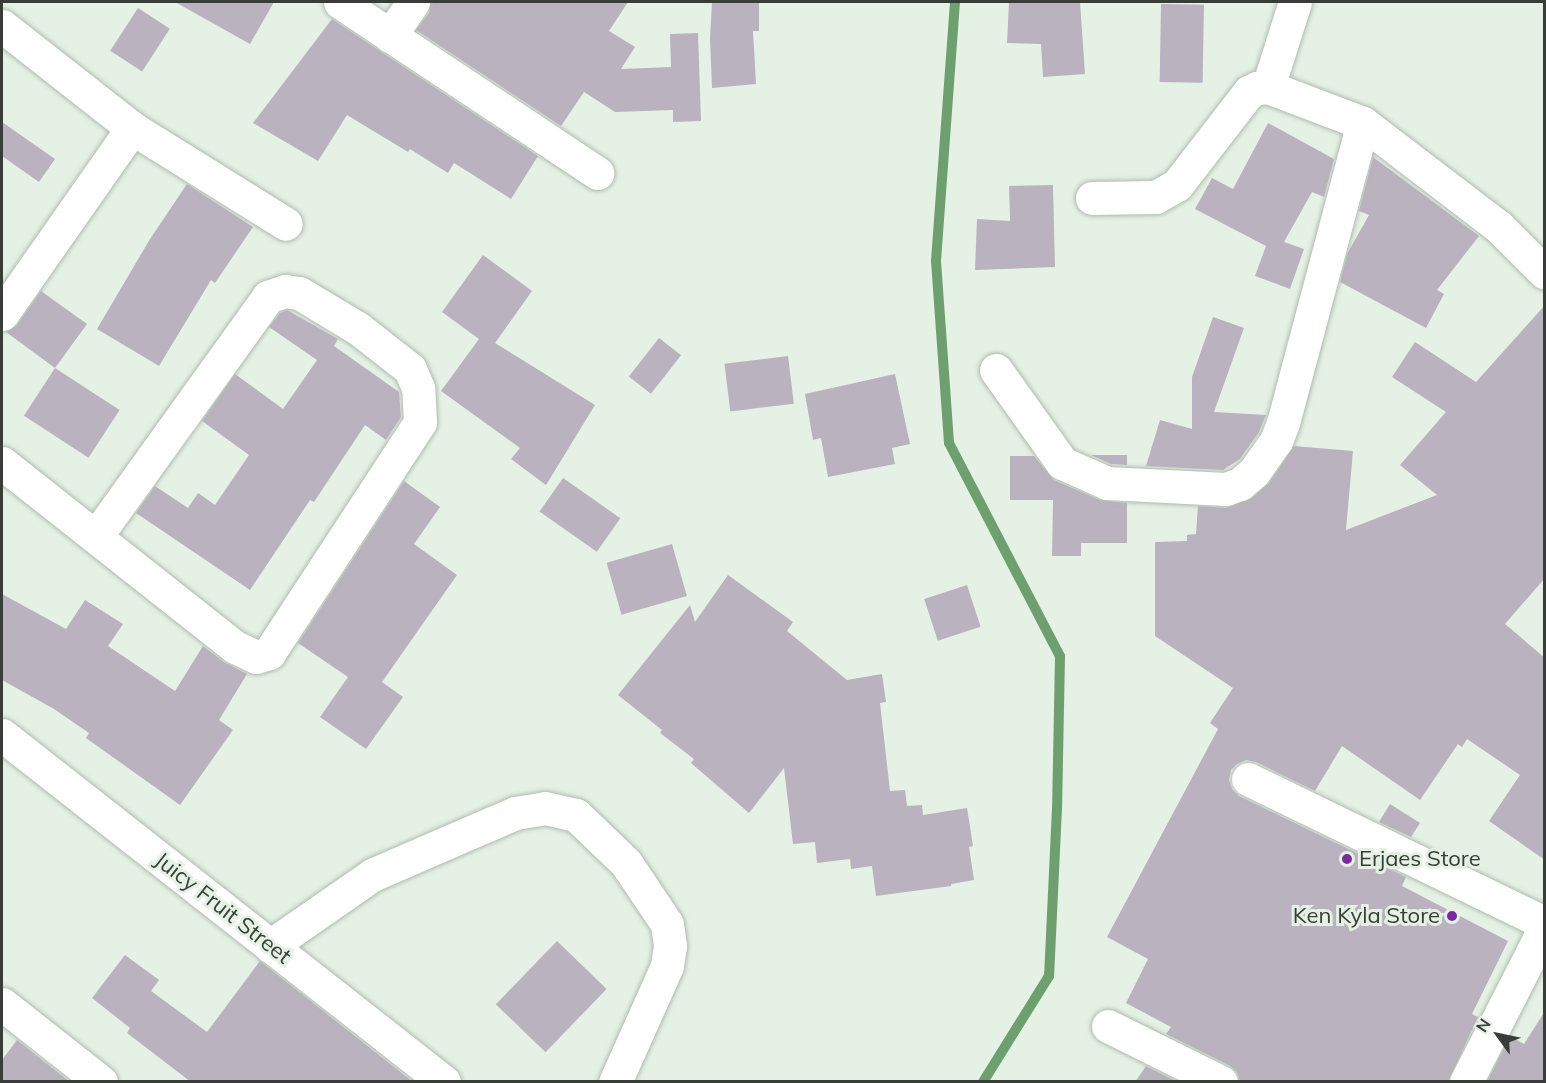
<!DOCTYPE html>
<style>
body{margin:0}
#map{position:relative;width:1546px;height:1083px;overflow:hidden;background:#e5f1e4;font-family:Mulish,sans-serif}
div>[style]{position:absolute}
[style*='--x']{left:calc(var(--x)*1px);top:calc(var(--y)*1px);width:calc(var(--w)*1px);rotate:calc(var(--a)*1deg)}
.stream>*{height:10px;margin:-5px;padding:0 5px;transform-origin:5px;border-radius:5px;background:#6ea06f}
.building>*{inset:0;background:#bab2bf;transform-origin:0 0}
.roads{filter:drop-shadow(0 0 2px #afbbaf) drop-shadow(0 0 2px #afbbaf)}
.street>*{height:33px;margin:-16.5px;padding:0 16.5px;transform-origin:16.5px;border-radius:16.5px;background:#fff}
.dots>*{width:16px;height:16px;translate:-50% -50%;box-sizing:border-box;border:3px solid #e5f1e4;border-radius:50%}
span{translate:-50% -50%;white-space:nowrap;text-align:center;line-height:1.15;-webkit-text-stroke:6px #e5f1e4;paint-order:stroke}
.poi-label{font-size:22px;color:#383d38}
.left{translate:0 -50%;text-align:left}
.right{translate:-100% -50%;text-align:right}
.street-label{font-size:22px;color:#383d38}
.frame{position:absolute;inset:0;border:3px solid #383d38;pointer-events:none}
.north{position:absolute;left:1468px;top:1005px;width:60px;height:60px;-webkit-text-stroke:4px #e5f1e4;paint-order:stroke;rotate:303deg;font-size:16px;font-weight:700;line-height:24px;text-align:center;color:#383d38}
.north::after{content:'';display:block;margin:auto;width:21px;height:27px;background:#383d38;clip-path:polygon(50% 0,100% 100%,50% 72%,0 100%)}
</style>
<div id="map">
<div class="stream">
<div style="--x:955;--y:2;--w:260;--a:94.2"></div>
<div style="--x:936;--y:261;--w:182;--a:85.9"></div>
<div style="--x:949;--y:443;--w:240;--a:62.5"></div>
<div style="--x:1060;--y:656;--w:152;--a:91.1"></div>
<div style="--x:1057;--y:808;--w:168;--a:92.7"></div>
<div style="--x:1049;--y:976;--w:125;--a:121.9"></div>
</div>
<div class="building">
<div style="clip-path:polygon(175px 2px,274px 2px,250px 44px)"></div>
<div style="clip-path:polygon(431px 2px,628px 2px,609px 31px,635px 47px,621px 69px,671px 67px,670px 34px,698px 33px,701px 121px,673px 122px,673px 110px,615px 112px,584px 92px,561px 126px,416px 30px,429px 13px)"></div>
<div style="clip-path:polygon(712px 2px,759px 2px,759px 31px,753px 31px,756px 84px,712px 88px,710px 38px)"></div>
<div style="clip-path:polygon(1009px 2px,1080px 2px,1085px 74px,1043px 77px,1041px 44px,1007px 43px)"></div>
<div style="left:1161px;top:4px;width:43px;height:78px;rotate:1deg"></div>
<div style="left:138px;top:8px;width:38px;height:51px;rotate:33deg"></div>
<div style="clip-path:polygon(332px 19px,538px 156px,511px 199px,454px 163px,448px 173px,410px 149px,408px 152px,347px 115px,318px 161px,253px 123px)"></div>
<div style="clip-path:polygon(2px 122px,55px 159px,39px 182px,2px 156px)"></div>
<div style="clip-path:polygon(1268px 123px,1334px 159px,1324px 197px,1312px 192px,1284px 242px,1304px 249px,1290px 289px,1255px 276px,1266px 246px,1195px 209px,1212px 178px,1233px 189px)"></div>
<div style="clip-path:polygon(1373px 157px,1479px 236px,1437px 290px,1444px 294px,1426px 328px,1340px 282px,1347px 254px,1369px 215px,1359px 211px)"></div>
<div style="clip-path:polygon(187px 184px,253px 227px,215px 283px,211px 280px,159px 366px,97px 329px,150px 239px)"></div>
<div style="clip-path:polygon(1053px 185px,1055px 267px,975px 270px,977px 219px,1010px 221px,1009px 186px)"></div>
<div style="clip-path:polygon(483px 255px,532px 291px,495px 343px,595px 405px,546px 485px,511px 459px,520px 448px,441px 391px,479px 339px,442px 312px)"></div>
<div style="clip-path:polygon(41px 291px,87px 324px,55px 368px,6px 332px,17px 325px)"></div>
<div style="clip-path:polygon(1545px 305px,1545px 578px,1505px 624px,1545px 658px,1545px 860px,1489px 821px,1520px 775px,1467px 739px,1462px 747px,1458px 744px,1420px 800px,1342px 746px,1315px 791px,1256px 762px,1246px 760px,1237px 764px,1231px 770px,1229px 780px,1232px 789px,1239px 796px,1406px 877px,1402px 886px,1508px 941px,1472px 1014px,1478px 1017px,1448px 1082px,1240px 1082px,1237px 1072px,1230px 1066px,1166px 1034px,1171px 1027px,1126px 1003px,1148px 959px,1107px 937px,1218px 729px,1210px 723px,1233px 688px,1155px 636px,1155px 542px,1187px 541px,1187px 535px,1196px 534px,1198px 506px,1226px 508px,1252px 498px,1269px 483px,1294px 446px,1353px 451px,1346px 530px,1437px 495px,1400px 465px,1446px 412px,1392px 377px,1415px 342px,1476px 382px)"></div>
<div style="clip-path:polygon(287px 310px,338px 339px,334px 346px,399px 392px,401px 417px,386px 440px,365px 425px,314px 502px,310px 500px,250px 590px,136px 513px,155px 486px,188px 508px,198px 493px,215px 505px,249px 455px,202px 421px,235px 374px,283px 409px,317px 360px,269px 327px,280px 313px)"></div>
<div style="clip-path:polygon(1213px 317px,1244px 328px,1214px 412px,1266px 415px,1259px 432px,1240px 459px,1223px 470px,1146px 466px,1160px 420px,1192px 429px,1192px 377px)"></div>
<div style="left:659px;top:338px;width:28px;height:49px;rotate:38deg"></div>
<div style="left:788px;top:356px;width:48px;height:64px;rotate:83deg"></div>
<div style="left:55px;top:368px;width:77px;height:57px;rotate:33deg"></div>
<div style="clip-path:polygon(895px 374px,910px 444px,892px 448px,895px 464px,828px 477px,821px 438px,813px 440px,805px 394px)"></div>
<div style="clip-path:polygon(1091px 455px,1127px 455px,1127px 465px,1111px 464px)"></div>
<div style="clip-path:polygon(1010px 456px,1034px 456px,1054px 480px,1100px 500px,1127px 503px,1127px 543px,1081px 543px,1081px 556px,1052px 556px,1053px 500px,1010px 500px)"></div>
<div style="left:563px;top:478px;width:70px;height:41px;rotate:35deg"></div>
<div style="clip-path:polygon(404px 481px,440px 507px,414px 544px,457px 575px,382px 682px,403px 697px,366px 749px,320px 717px,348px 677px,298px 643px)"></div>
<div style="left:672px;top:544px;width:54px;height:68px;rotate:74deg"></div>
<div style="clip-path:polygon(728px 575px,793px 622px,787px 631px,847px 680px,882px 674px,886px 702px,880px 703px,890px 791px,905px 790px,907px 806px,922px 805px,923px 815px,967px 808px,973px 846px,969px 847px,974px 880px,951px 884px,951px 886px,876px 896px,872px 866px,851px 869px,850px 859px,817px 863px,815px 842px,793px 844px,784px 768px,749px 813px,691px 763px,694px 759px,660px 733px,662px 730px,618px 695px,690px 605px,695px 622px)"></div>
<div style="left:967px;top:585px;width:44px;height:45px;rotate:72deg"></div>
<div style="clip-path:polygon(2px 594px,66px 629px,85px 600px,123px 624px,108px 646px,175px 691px,203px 646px,224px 662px,247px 674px,219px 720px,233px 730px,180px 805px,86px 738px,89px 733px,54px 709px,2px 680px)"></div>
<div style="clip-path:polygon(1390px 804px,1420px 823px,1411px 837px,1379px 822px)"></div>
<div style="left:557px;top:941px;width:69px;height:88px;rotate:44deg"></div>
<div style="clip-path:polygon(125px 955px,159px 980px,151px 991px,207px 1032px,260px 961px,413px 1082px,191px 1082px,127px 1033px,130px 1028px,92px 998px)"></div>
<div style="clip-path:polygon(1545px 1011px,1545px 1082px,1487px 1082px,1510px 1036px,1524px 1044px)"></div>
<div style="clip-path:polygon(17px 1040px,70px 1082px,2px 1082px,2px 1060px)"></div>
<div style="clip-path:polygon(1146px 1066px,1178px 1082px,1135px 1082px)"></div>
</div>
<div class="roads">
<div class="street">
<div style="--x:340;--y:2;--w:309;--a:33.6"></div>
<div style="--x:2;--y:26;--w:165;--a:38.1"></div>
<div style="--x:132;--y:128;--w:181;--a:31.9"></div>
<div style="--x:390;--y:36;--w:41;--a:-55.9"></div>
<div style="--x:1268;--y:87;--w:89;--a:-72.4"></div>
<div style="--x:1092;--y:198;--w:64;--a:-0.9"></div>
<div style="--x:1156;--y:197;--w:24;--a:-30"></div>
<div style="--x:1177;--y:185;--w:118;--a:-52.3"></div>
<div style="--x:1249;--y:92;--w:9;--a:-27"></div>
<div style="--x:1257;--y:88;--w:11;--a:-5"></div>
<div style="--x:1268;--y:87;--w:102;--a:20.8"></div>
<div style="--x:1363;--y:123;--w:171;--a:37.4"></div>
<div style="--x:1499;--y:227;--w:64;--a:45"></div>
<div style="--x:2;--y:314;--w:227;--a:-55"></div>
<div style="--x:996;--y:370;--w:114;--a:54.6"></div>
<div style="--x:1062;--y:463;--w:49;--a:24"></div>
<div style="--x:1107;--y:483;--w:119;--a:2.9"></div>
<div style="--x:1226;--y:489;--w:15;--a:-20"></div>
<div style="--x:1240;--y:484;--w:18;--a:-41"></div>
<div style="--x:1254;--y:472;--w:38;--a:-55"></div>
<div style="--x:1276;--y:441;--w:19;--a:-69"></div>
<div style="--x:1283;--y:423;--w:310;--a:-75.1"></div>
<div style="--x:2;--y:463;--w:297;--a:38.3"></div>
<div style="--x:235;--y:647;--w:23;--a:25"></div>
<div style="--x:256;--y:657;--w:14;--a:-17"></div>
<div style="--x:269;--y:653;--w:276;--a:-56.8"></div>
<div style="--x:420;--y:422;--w:34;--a:-93"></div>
<div style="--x:418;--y:388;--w:21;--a:-113"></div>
<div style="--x:410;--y:369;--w:65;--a:-141.9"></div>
<div style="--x:359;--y:329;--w:70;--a:-149"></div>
<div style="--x:299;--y:293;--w:14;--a:-172"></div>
<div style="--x:285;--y:291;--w:18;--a:161"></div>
<div style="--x:268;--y:297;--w:294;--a:125.7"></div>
<div style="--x:2;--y:735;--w:562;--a:38.13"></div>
<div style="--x:1248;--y:779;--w:329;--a:25.9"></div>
<div style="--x:270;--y:946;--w:124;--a:-34.8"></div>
<div style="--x:372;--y:875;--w:156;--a:-23.4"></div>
<div style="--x:515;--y:813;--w:30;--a:-9"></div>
<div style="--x:545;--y:808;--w:32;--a:13"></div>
<div style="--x:576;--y:815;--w:69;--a:43.8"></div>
<div style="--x:626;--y:863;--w:73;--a:56.1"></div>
<div style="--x:667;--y:924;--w:22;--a:82"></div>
<div style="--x:670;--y:946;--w:20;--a:99"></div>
<div style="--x:667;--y:966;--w:127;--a:114.1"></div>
<div style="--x:2;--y:1004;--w:126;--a:38.2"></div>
<div style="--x:1108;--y:1026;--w:126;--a:26.4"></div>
<div style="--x:1466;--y:1082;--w:172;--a:-63"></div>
</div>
</div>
<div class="dots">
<div style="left:1347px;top:859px;background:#792b9d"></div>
<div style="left:1452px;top:916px;background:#792b9d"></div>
</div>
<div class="poi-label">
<span class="left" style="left:1359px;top:859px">Erjaes Store</span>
<span class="right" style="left:1440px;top:916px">Ken Kyla Store</span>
</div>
<div class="street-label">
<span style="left:223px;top:908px;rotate:38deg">Juicy Fruit Street</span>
</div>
<div class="frame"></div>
<div class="north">N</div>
</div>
